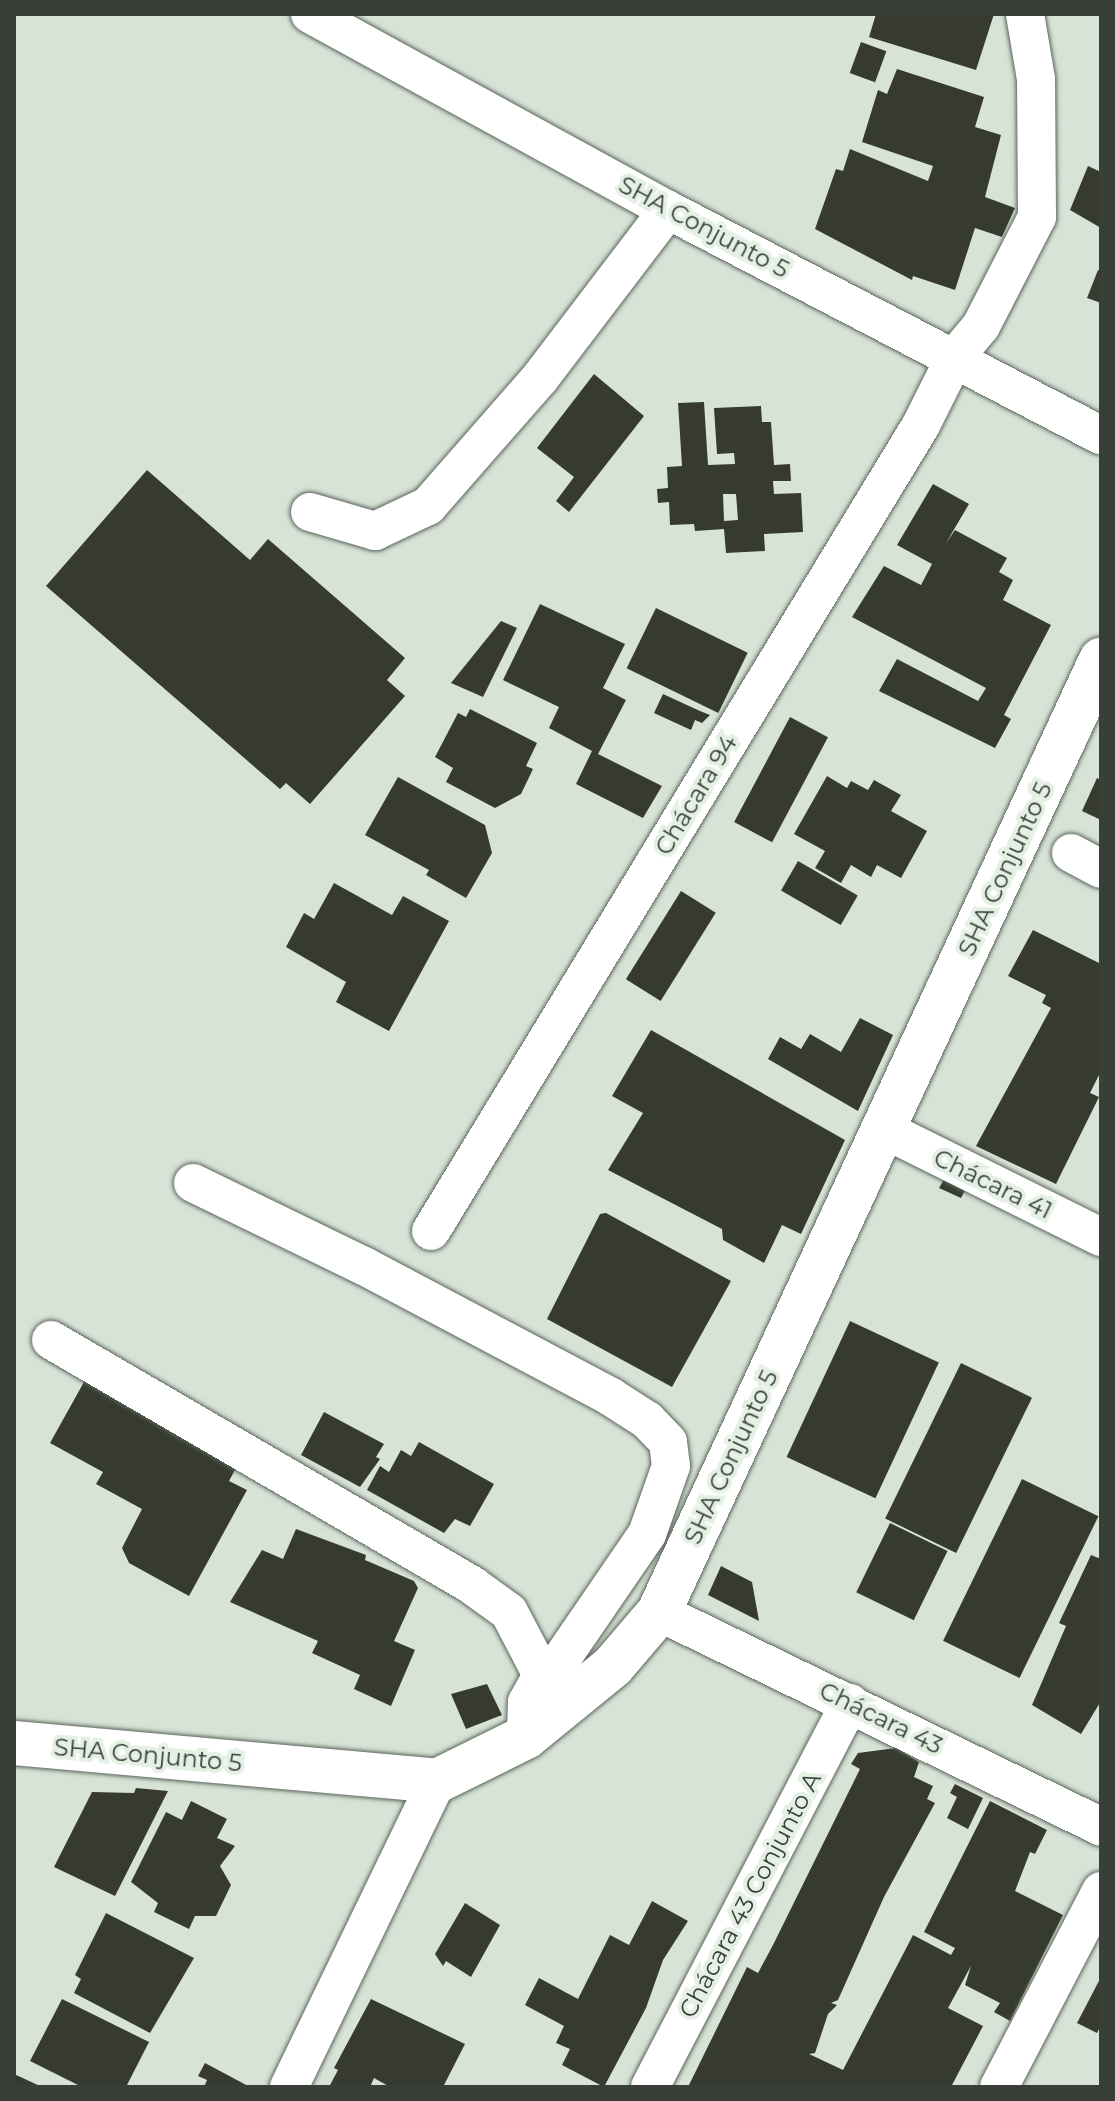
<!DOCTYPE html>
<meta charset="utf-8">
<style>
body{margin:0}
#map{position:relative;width:1115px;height:2101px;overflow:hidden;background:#d7e3d7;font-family:Montserrat,sans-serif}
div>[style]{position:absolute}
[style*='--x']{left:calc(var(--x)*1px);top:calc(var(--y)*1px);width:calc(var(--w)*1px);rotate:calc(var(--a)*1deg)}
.building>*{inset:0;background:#373b2f;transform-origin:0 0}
.roads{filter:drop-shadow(0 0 2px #5b655b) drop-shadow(0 0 2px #5b655b)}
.minor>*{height:38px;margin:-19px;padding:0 19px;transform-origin:19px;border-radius:19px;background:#fff}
.tertiary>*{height:44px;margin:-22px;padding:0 22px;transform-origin:22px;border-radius:22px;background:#fff}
span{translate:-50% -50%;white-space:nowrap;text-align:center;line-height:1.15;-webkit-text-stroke:8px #e4f0e4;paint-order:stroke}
.street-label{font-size:24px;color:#393e39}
.frame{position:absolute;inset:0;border:16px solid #393e39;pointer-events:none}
</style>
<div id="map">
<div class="building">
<div style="clip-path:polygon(876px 14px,920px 16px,994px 14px,976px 70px,869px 37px)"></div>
<div style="left:861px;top:42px;width:27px;height:33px;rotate:20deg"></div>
<div style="clip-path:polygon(897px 69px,984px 97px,975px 127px,1001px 135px,985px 197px,1015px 208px,1002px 237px,975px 228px,955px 290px,913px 276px,912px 280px,815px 229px,836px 169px,843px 171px,850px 149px,928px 181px,933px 166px,862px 142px,878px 90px,887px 94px)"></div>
<div style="clip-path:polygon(1088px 166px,1101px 172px,1101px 228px,1070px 210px)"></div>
<div style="clip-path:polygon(1098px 270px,1101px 271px,1101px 303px,1087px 298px)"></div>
<div style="clip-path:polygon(594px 374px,644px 416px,569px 512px,556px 501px,574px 477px,537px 448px)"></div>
<div style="clip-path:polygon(evenodd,704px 402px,708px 465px,735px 464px,734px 453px,717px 454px,714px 408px,761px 406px,762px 422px,771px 422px,774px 465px,790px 464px,791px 481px,773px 481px,774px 494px,801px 493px,803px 532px,764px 534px,765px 551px,726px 553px,724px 529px,695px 531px,694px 524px,670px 525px,669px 502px,658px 503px,657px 489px,668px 488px,667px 467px,682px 466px,678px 403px,704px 402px,723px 494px,736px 494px,738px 520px,724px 521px,723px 494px)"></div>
<div style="clip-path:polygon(147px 470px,250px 560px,268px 539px,405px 658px,387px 680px,405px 696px,310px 804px,286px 783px,280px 789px,46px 586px)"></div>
<div style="clip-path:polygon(933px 484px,969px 504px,946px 543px,955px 530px,1007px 558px,999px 572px,1013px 580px,1003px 600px,1051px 625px,1004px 715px,1011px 719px,995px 748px,879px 691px,897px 659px,978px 701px,986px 688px,852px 617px,884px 566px,921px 585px,932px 564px,897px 545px)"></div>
<div style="clip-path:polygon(540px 604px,625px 644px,603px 688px,626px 700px,598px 754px,662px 786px,643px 818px,576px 784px,592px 751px,549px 728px,559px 707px,503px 680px)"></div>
<div style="left:656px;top:608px;width:102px;height:67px;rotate:26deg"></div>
<div style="clip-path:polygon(501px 621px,517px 628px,483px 697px,451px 683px)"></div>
<div style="clip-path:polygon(663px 694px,700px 711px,710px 715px,702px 723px,695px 720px,691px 730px,654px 713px)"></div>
<div style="clip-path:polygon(470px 709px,537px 743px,526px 766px,533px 769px,521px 794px,495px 808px,446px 782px,453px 768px,435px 757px,458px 713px,466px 717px)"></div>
<div style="left:790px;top:717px;width:43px;height:119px;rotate:28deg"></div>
<div style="clip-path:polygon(827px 776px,847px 788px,851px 781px,868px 790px,874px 780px,901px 795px,891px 811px,927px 831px,901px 878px,877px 865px,871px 877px,851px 865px,841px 883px,815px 868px,825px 851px,794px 834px)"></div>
<div style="clip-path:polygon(398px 777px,485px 825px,492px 853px,466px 898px,426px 875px,429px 870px,365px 835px)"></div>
<div style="clip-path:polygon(1097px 778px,1101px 780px,1101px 820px,1082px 811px)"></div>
<div style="left:798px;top:861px;width:69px;height:34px;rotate:30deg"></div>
<div style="clip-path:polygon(334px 883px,392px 915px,403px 896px,449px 921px,389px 1031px,336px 1002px,346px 982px,286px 947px,304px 913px,314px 919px)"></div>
<div style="left:681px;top:891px;width:41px;height:104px;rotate:32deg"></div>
<div style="clip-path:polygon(1033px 930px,1101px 964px,1101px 1071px,1090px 1093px,1099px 1097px,1056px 1184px,976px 1146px,1051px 1008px,1042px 1003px,1046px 995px,1008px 976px)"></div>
<div style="clip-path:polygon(860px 1018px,893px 1035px,858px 1111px,768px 1059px,780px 1037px,801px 1049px,810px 1034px,841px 1052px)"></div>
<div style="clip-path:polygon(651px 1030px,845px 1140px,801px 1234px,782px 1225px,764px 1263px,723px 1240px,722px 1229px,608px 1170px,643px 1113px,612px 1096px)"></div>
<div style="clip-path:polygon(946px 1176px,971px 1179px,961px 1198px,939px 1188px)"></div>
<div style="clip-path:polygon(606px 1213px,731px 1281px,672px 1387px,547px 1319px,600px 1214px)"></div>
<div style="left:850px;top:1321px;width:98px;height:150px;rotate:25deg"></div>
<div style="left:961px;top:1363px;width:79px;height:173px;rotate:26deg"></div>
<div style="clip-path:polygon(89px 1373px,242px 1457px,229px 1481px,247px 1490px,189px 1596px,129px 1563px,122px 1548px,142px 1509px,96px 1484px,103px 1472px,50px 1443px)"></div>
<div style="clip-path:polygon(324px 1412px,384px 1444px,376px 1457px,380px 1459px,360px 1487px,301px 1455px)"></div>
<div style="clip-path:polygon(419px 1442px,494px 1484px,470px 1526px,455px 1519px,444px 1533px,367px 1490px,380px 1466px,389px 1472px,401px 1450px,411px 1456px)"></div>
<div style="left:1022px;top:1479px;width:85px;height:180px;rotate:26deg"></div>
<div style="left:890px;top:1523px;width:64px;height:77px;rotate:26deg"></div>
<div style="clip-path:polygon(296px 1529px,366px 1555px,365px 1560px,414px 1581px,418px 1588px,394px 1641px,415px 1650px,391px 1706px,354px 1689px,360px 1675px,312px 1653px,318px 1641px,230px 1602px,262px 1550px,283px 1559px)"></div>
<div style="clip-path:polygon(1091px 1555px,1101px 1559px,1101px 1701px,1081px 1734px,1032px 1705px,1066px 1626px,1059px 1623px)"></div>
<div style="clip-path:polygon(721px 1566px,752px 1582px,759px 1621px,708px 1595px)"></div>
<div style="clip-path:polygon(487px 1684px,502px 1715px,466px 1729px,451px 1694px)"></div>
<div style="clip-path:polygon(896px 1748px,919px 1762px,914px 1777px,933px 1786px,927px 1799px,935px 1803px,884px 1897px,838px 2000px,831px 2003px,837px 2005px,828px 2014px,815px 2053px,809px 2054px,843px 2070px,913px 1935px,951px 1955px,955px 1948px,924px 1932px,990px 1801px,1047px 1830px,1035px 1854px,1030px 1852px,1015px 1891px,1063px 1915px,1010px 2021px,994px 2012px,1000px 2003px,965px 1985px,971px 1966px,948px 2008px,983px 2026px,951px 2087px,688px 2087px,747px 1967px,758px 1973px,773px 1945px,860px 1769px,851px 1764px,858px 1753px)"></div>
<div style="clip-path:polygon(955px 1784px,983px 1798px,968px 1829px,947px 1818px,957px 1797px,950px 1793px)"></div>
<div style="clip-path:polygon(136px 1788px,168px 1791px,115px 1896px,54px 1867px,92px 1792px,134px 1793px)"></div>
<div style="clip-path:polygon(191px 1801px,227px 1819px,217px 1838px,235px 1846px,220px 1866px,231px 1885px,216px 1916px,195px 1916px,189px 1929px,154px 1912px,158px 1903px,131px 1882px,166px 1812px,182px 1820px)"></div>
<div style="clip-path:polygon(652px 1901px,688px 1921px,663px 1960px,646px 2008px,604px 2087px,562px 2065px,570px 2049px,556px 2043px,564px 2026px,525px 2005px,539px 1978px,578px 1999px,610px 1935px,629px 1945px)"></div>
<div style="clip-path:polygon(465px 1903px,500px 1925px,471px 1977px,446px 1961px,443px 1966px,435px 1954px)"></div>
<div style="clip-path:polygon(106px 1913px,194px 1958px,150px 2033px,74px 1993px,81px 1979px,75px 1975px)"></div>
<div style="clip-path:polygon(1101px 1977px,1101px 2025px,1097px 2033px,1077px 2023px)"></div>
<div style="clip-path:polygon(62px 1999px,149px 2042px,126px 2087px,82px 2087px,30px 2061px)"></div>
<div style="clip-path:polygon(371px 1999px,465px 2044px,443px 2087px,390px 2087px,374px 2078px,370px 2087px,329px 2087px,338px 2070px,334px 2068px)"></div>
<div style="clip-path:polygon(205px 2063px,250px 2087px,204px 2087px,207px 2080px,198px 2076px)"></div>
<div style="clip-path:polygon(14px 2074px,27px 2080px,42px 2087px,14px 2087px)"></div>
</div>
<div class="roads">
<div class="minor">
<div style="--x:310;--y:14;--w:408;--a:28.7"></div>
<div style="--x:668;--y:210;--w:488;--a:27.5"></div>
<div style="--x:310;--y:512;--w:68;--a:16.3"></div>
<div style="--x:375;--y:531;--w:59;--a:-25.3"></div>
<div style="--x:428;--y:506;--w:170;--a:-48.8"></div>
<div style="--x:540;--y:378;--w:211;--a:-52.7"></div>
<div style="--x:1071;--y:853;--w:34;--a:28"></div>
<div style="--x:885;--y:1130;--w:241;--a:26.4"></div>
<div style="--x:193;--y:1183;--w:190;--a:25.9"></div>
<div style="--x:364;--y:1266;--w:280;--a:27.9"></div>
<div style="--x:611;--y:1397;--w:43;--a:32.6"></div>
<div style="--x:647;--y:1420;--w:30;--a:46"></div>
<div style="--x:668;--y:1442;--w:24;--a:83"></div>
<div style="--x:671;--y:1466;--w:72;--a:109.4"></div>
<div style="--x:647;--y:1534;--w:154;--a:124.4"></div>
<div style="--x:560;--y:1661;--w:23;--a:142"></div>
<div style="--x:542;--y:1675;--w:31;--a:119"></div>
<div style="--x:527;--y:1702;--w:35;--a:92"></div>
<div style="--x:431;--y:1231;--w:943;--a:-58.7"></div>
<div style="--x:921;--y:425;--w:76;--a:-63.4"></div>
<div style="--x:955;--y:357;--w:40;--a:-50"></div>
<div style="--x:981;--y:326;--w:123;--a:-62.8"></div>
<div style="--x:1037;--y:217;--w:138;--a:-90.4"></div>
<div style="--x:1036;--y:79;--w:66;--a:-99.6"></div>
<div style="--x:51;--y:1340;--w:488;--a:30.2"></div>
<div style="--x:473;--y:1586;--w:44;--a:35.8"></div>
<div style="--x:509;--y:1612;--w:71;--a:62.4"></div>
<div style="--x:659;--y:1612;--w:492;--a:25.9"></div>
<div style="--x:289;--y:2087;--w:340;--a:-64.2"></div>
<div style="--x:650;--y:2087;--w:433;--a:-62.5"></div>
<div style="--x:999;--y:2087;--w:221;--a:-62.5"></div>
</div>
<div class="tertiary">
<div style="--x:14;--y:1743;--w:425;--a:5.1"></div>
<div style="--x:437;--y:1781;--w:99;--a:-26.3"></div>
<div style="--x:526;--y:1737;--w:112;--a:-39.2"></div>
<div style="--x:613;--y:1666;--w:71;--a:-49.6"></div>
<div style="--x:659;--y:1612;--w:1050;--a:-65.1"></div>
</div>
</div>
<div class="street-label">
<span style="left:704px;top:227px;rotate:28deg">SHA Conjunto 5</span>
<span style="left:696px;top:795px;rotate:-59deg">Chácara 94</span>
<span style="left:1005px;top:869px;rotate:-65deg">SHA Conjunto 5</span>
<span style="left:993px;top:1184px;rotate:26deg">Chácara 41</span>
<span style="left:731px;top:1457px;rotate:-65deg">SHA Conjunto 5</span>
<span style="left:881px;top:1718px;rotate:26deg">Chácara 43</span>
<span style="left:148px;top:1755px;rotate:5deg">SHA Conjunto 5</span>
<span style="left:750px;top:1895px;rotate:-62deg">Chácara 43 Conjunto A</span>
</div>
<div class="frame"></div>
</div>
